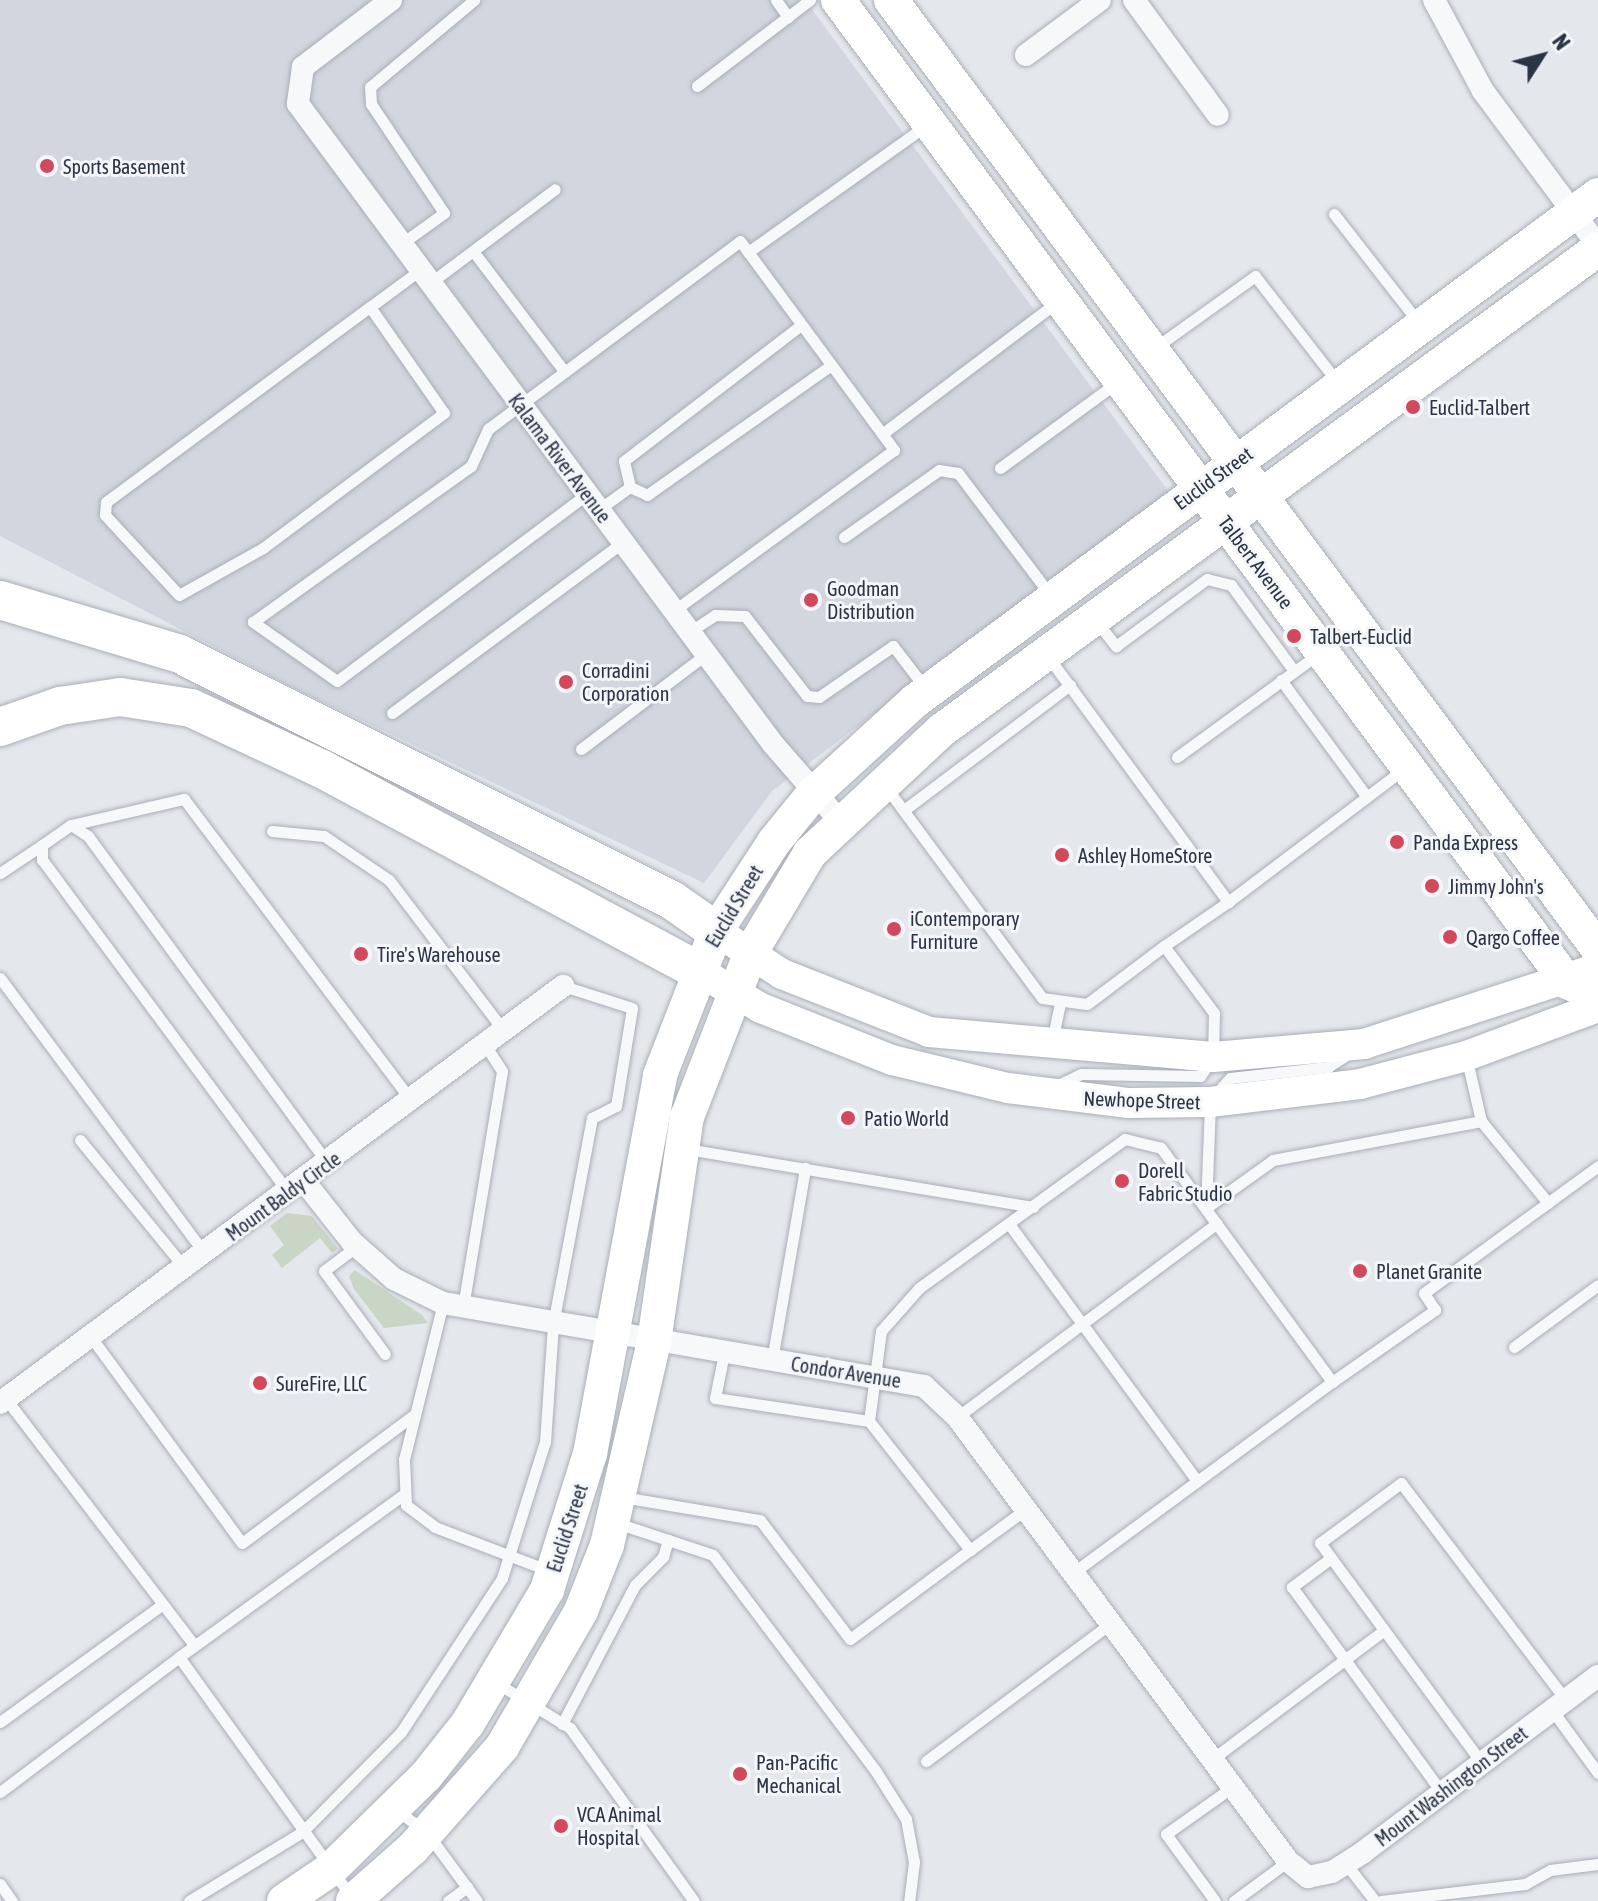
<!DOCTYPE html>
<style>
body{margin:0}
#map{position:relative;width:1598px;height:1901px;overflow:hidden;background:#e4e7ec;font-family:"Asap Condensed",sans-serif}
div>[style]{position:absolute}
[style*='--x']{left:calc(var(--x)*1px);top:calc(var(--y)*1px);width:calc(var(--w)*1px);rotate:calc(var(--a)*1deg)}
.built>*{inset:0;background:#d2d6de}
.green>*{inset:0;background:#c9d6c5}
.roads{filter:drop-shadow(0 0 2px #a9aeb7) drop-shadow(0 0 2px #a9aeb7)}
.lane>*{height:11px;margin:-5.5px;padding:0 5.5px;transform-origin:5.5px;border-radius:5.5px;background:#f7f8fa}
.street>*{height:22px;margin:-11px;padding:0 11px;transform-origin:11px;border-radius:11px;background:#f7f8fa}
.secondary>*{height:30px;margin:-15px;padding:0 15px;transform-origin:15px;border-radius:15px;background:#fff}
.primary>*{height:34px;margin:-17px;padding:0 17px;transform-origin:17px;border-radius:17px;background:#fff}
.highway>*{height:38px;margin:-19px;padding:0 19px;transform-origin:19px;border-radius:19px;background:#fff}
.dots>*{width:22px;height:22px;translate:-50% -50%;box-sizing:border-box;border:4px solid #f4f6f9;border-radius:50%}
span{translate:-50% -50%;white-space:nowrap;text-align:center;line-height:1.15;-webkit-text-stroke:6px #f4f6f9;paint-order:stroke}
.poi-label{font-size:20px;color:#2b3445}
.left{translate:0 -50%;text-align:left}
.street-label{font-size:20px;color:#2b3445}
.north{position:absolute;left:1502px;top:16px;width:80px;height:80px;-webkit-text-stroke:6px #f4f6f9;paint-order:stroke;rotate:54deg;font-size:22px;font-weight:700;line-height:32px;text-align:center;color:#2b3445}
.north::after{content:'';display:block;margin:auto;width:28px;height:36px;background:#2b3445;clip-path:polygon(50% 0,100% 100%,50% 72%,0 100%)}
</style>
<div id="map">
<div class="built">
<div style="clip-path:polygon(0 0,805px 0,1169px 492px,772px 791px,704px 883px,296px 689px,0 536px)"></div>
</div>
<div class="green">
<div style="clip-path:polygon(287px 1213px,312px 1216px,338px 1249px,332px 1253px,320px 1238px,282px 1268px,272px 1255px,284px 1245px,270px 1226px)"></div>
<div style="clip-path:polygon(355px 1270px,422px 1315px,428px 1323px,384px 1328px,354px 1289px,349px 1276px)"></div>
</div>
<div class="roads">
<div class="lane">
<div style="--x:776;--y:0;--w:21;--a:55"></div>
<div style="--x:697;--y:86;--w:142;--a:-37.3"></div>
<div style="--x:1334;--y:214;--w:137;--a:52.1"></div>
<div style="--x:401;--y:244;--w:53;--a:-35.8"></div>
<div style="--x:444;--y:213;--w:131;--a:-123.8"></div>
<div style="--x:371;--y:104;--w:17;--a:-93"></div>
<div style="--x:370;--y:87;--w:136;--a:-39.9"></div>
<div style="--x:473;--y:251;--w:152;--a:52.8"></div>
<div style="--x:748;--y:252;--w:219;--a:-35.4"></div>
<div style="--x:430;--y:283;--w:156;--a:-36.9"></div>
<div style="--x:370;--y:307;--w:129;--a:55.1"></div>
<div style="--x:444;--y:413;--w:226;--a:143.3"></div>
<div style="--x:263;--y:548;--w:96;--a:150.8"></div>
<div style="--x:179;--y:595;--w:109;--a:-132.8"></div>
<div style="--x:105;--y:515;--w:13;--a:-86"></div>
<div style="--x:106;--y:502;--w:328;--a:-36.5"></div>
<div style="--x:370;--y:307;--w:62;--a:-36.5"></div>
<div style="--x:801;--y:325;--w:223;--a:142.5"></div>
<div style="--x:624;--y:461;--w:27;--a:77"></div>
<div style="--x:630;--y:487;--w:19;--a:25"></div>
<div style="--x:647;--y:495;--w:224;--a:-35.2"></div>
<div style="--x:1156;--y:347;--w:122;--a:-35.6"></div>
<div style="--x:1255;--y:276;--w:135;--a:52.2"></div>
<div style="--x:882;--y:434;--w:219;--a:-37"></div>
<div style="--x:1000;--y:468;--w:144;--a:-36.2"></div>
<div style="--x:587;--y:494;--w:312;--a:143.2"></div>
<div style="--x:337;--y:681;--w:103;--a:-144.9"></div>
<div style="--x:253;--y:622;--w:268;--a:-35.6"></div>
<div style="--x:471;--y:466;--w:41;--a:-65.3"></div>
<div style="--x:488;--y:429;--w:314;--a:-36.7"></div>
<div style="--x:740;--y:241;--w:260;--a:53.6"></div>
<div style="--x:894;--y:450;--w:273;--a:143.9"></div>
<div style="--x:598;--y:510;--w:39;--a:-36"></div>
<div style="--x:844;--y:537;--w:116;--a:-35.2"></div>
<div style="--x:939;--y:470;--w:19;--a:9"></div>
<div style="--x:958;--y:473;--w:154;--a:52.9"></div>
<div style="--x:1097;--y:622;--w:31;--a:52"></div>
<div style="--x:1116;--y:646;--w:113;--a:-36.4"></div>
<div style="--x:1207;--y:579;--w:25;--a:14"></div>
<div style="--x:1231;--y:585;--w:107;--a:53.8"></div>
<div style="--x:689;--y:632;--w:31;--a:-33"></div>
<div style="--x:715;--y:615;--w:30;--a:2"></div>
<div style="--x:745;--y:616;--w:101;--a:52.2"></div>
<div style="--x:807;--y:696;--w:12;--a:5"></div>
<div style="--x:819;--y:697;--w:90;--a:-34.6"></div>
<div style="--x:893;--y:646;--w:54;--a:52.5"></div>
<div style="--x:1049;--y:658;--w:303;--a:53.7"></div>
<div style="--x:1228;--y:902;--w:221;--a:-37.1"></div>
<div style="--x:1281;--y:680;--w:145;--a:53.7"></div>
<div style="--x:392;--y:713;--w:287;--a:-36.5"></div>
<div style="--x:581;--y:749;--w:157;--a:-37.2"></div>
<div style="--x:1177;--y:757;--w:175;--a:-36.1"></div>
<div style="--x:886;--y:787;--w:262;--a:53.5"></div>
<div style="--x:1042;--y:998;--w:45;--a:7.6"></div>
<div style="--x:1087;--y:1004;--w:96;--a:-37"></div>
<div style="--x:1164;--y:946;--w:84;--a:53.3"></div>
<div style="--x:1214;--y:1013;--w:44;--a:91.3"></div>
<div style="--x:1213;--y:1057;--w:23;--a:124"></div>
<div style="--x:1200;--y:1076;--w:119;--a:-179"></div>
<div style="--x:1081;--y:1074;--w:28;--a:154"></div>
<div style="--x:904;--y:810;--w:208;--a:-37"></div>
<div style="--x:71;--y:825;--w:116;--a:-13"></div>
<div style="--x:184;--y:799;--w:377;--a:53"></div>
<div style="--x:272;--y:831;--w:52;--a:5.5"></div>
<div style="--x:324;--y:836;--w:78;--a:34.1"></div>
<div style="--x:389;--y:880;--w:190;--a:52.7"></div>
<div style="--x:0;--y:873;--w:50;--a:-33.7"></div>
<div style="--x:1164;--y:946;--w:78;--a:-34.5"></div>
<div style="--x:0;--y:978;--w:342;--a:53.4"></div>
<div style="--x:1052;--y:1041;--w:39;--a:-78"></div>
<div style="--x:1466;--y:1056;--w:67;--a:77"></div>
<div style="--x:1481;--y:1121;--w:106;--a:50.7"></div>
<div style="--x:80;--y:1140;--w:164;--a:50.7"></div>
<div style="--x:687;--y:1149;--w:351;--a:9.5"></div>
<div style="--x:288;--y:1192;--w:413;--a:-126.5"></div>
<div style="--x:42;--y:860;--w:15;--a:-90"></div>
<div style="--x:42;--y:845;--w:35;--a:-35"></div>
<div style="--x:71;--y:825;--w:20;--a:33"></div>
<div style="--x:88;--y:836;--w:405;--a:53.8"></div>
<div style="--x:1206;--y:1208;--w:82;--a:-35.6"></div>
<div style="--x:1273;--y:1160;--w:212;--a:-10.6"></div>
<div style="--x:1206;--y:1208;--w:106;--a:-87.8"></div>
<div style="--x:1210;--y:1102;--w:19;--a:-51"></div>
<div style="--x:1222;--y:1087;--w:12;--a:-48"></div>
<div style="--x:1230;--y:1078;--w:99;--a:-6.4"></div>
<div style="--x:1328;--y:1067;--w:24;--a:-33"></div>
<div style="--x:1009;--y:1224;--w:318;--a:53.8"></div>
<div style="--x:357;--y:1246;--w:41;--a:142.9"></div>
<div style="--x:324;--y:1271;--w:103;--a:53.7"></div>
<div style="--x:443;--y:1303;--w:161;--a:104"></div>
<div style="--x:404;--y:1459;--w:46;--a:87.5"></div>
<div style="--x:406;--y:1505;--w:36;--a:37"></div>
<div style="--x:435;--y:1527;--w:120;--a:21"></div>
<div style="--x:463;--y:1307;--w:239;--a:-80.6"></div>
<div style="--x:502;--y:1071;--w:31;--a:-123"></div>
<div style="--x:91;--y:1337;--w:255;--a:53.8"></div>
<div style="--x:242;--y:1543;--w:216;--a:-36.7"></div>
<div style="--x:1514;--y:1347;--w:104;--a:-36.4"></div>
<div style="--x:724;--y:1353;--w:46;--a:101.3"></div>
<div style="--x:715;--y:1398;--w:156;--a:8.5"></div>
<div style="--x:869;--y:1421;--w:164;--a:51.9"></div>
<div style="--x:970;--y:1550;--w:69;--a:-36.2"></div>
<div style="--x:772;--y:1360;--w:195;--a:-80.2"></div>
<div style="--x:6;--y:1399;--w:310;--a:52.6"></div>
<div style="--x:957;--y:1417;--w:324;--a:-36.7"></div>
<div style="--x:869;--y:1421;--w:91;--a:-82.4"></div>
<div style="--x:881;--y:1331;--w:57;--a:-48.5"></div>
<div style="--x:919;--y:1288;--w:254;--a:-35.9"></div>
<div style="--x:1125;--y:1139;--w:37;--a:14"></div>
<div style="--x:1161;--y:1148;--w:290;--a:53.8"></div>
<div style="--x:1332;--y:1382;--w:126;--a:-35"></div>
<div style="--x:1435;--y:1310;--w:20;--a:-123"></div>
<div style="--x:1424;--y:1293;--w:215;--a:-36.1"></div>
<div style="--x:622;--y:1497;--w:140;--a:9.5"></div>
<div style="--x:760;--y:1520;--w:149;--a:52.9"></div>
<div style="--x:850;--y:1639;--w:149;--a:-36.6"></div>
<div style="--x:668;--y:1540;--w:47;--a:18.4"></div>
<div style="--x:713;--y:1555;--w:269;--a:53"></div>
<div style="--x:875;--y:1770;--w:58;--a:57.7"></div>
<div style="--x:906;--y:1819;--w:44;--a:79.5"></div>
<div style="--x:914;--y:1862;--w:39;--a:97"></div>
<div style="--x:1331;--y:1558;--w:49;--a:143.4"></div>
<div style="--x:1292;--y:1587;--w:253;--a:53.9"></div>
<div style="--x:1074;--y:1572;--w:320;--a:-36.4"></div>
<div style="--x:179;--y:1657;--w:278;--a:-35.9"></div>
<div style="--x:495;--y:1682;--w:88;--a:31.5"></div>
<div style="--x:570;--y:1728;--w:213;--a:54.4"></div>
<div style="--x:1552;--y:1710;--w:78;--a:53.9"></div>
<div style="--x:0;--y:1722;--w:198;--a:-35.9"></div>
<div style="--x:562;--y:1724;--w:157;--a:-62.3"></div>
<div style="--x:635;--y:1585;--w:40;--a:-45"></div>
<div style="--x:663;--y:1557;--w:18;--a:-74"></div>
<div style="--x:668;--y:1540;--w:54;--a:-161.6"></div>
<div style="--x:1211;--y:1760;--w:216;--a:-36.9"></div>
<div style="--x:926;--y:1761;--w:231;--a:-36.7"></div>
<div style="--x:1481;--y:1762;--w:272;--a:-126.3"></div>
<div style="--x:1320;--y:1543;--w:101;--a:-36.5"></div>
<div style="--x:1401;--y:1483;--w:273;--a:52.8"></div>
<div style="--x:0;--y:1792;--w:224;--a:-37"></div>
<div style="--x:179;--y:1657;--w:294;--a:54.3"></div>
<div style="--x:398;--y:1811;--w:36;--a:37"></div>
<div style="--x:427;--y:1833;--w:84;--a:53.7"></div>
<div style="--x:1346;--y:1864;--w:47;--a:51.9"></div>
<div style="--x:0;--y:1884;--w:21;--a:55"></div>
<div style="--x:189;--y:1901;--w:132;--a:-31.4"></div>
<div style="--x:302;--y:1832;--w:141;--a:-45.3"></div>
<div style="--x:401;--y:1732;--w:184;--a:-56.7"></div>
<div style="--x:502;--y:1578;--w:143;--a:-72.5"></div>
<div style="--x:545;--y:1442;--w:118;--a:-86.1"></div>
<div style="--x:553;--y:1324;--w:210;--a:-79.3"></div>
<div style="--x:592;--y:1118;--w:27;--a:-27"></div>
<div style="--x:616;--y:1106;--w:99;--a:-80.7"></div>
<div style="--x:632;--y:1008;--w:72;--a:-162.3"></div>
<div style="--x:448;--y:1901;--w:24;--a:-36"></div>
<div style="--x:1215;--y:1901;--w:83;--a:-126.2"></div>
<div style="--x:1166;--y:1834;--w:80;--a:-35.3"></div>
<div style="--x:1234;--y:1901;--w:67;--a:-36.5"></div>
<div style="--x:1381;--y:1901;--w:145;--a:-6.7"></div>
<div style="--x:1525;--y:1884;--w:29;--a:-29"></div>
<div style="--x:1550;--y:1870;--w:48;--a:-7.1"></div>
</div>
<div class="street">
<div style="--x:391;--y:0;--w:111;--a:142.7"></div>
<div style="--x:303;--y:67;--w:37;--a:98"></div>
<div style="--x:298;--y:104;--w:797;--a:53.42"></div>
<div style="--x:773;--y:744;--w:102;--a:49"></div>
<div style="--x:1134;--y:0;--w:142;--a:53.9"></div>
<div style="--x:1434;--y:0;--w:103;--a:61.7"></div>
<div style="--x:1483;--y:91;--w:193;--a:53.4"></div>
<div style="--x:1026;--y:55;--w:92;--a:-36.6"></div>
<div style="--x:304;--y:1181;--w:78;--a:51.8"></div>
<div style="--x:352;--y:1242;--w:56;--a:41.4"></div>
<div style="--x:394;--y:1279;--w:55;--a:26.1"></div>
<div style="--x:443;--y:1303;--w:488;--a:9.8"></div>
<div style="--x:924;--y:1386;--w:45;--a:43.2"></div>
<div style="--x:957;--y:1417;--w:554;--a:53.3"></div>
<div style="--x:1288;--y:1861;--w:26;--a:39"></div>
<div style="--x:1308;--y:1877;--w:25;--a:-12"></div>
<div style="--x:1332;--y:1872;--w:36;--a:-32"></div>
<div style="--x:1362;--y:1853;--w:295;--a:-36.9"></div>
<div style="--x:0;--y:1403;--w:701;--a:-36.53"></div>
</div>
<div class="secondary">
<div style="--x:716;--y:931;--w:79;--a:33.1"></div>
<div style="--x:782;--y:974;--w:158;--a:21.5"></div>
<div style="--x:929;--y:1032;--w:285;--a:5"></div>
<div style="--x:1213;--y:1057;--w:152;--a:-4.9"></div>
<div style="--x:1364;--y:1044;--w:246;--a:-18"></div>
<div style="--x:697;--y:970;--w:74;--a:30.7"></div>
<div style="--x:761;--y:1008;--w:141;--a:21.7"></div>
<div style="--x:892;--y:1060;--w:119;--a:13.6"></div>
<div style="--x:1008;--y:1088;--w:122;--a:7.1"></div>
<div style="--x:1129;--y:1103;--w:81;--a:-0.7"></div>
<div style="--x:1210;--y:1102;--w:151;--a:-6.8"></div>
<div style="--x:1360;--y:1084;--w:110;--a:-14.8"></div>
<div style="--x:1466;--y:1056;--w:141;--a:-20.4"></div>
</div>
<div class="primary">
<div style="--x:838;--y:0;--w:1223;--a:53.41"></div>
<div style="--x:1567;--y:982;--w:34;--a:24"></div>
<div style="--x:891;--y:0;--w:1183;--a:53.31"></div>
<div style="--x:284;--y:1901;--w:57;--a:-34.2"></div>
<div style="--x:331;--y:1869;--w:133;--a:-44.4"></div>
<div style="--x:426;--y:1776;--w:68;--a:-51.6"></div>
<div style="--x:468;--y:1723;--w:155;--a:-59.3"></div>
<div style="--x:547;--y:1590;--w:143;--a:-72.5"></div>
<div style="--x:590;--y:1454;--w:385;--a:-79.5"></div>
<div style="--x:660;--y:1075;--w:155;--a:-68.7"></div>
<div style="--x:716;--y:931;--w:106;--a:-56.9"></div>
<div style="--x:774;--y:842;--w:60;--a:-51"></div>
<div style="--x:812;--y:795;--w:139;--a:-42.4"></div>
<div style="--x:915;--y:701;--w:850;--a:-36.53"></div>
<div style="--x:353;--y:1901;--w:80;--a:-41.5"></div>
<div style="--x:413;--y:1848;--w:135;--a:-48.6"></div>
<div style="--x:502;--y:1747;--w:157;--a:-59.8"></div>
<div style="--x:581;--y:1611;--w:71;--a:-68.5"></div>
<div style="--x:607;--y:1545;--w:208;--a:-77"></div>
<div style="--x:654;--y:1342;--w:227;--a:-81.7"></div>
<div style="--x:687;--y:1117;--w:177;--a:-68.8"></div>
<div style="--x:751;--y:952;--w:115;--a:-59.2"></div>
<div style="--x:810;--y:853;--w:180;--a:-43"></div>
<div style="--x:942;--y:730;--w:813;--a:-36.25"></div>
</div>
<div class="highway">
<div style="--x:0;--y:600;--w:188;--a:16.7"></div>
<div style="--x:180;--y:654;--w:551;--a:26.61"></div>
<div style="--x:673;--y:901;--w:52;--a:34.9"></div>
<div style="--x:0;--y:727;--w:64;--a:-19.3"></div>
<div style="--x:60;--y:706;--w:61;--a:-8.5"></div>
<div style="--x:120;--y:697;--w:72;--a:8.8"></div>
<div style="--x:191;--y:708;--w:145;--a:25"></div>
<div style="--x:322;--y:769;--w:425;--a:28.2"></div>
</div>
</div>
<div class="dots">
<div style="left:47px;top:166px;background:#d1495b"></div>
<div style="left:1413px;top:407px;background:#d1495b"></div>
<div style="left:811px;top:600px;background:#d1495b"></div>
<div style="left:1294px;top:636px;background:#d1495b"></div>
<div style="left:566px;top:682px;background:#d1495b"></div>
<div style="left:1397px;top:842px;background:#d1495b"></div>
<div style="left:1062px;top:855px;background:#d1495b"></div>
<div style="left:1432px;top:886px;background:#d1495b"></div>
<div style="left:894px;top:929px;background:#d1495b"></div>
<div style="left:1450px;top:937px;background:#d1495b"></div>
<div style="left:361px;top:954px;background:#d1495b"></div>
<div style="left:848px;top:1118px;background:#d1495b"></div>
<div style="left:1122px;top:1181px;background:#d1495b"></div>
<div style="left:1360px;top:1271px;background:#d1495b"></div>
<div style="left:260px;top:1383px;background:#d1495b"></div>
<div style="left:740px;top:1774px;background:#d1495b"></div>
<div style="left:561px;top:1826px;background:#d1495b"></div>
</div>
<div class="poi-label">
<span class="left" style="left:63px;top:166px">Sports Basement</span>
<span class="left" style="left:1429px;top:407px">Euclid-Talbert</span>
<span class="left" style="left:827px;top:600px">Goodman<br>Distribution</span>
<span class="left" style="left:1310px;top:636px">Talbert-Euclid</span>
<span class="left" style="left:582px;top:682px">Corradini<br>Corporation</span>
<span class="left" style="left:1413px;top:842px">Panda Express</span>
<span class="left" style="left:1078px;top:855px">Ashley HomeStore</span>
<span class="left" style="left:1448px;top:886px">Jimmy John's</span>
<span class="left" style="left:910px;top:930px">iContemporary<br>Furniture</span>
<span class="left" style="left:1466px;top:937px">Qargo Coffee</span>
<span class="left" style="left:377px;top:954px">Tire's Warehouse</span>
<span class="left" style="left:864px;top:1118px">Patio World</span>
<span class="left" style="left:1138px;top:1182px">Dorell<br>Fabric Studio</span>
<span class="left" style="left:1376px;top:1271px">Planet Granite</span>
<span class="left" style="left:276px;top:1383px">SureFire, LLC</span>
<span class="left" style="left:756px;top:1774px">Pan-Pacific<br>Mechanical</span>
<span class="left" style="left:577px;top:1826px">VCA Animal<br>Hospital</span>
</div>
<div class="street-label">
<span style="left:560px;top:458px;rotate:53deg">Kalama River Avenue</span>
<span style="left:1213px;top:478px;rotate:-36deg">Euclid Street</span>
<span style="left:1256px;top:562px;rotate:53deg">Talbert Avenue</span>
<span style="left:734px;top:906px;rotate:-59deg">Euclid Street</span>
<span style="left:1142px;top:1100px;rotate:2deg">Newhope Street</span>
<span style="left:283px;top:1196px;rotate:-36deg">Mount Baldy Circle</span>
<span style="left:846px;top:1372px;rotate:9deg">Condor Avenue</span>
<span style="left:567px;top:1528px;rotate:-72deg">Euclid Street</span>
<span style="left:1451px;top:1786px;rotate:-37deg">Mount Washington Street</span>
</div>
<div class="north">N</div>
</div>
